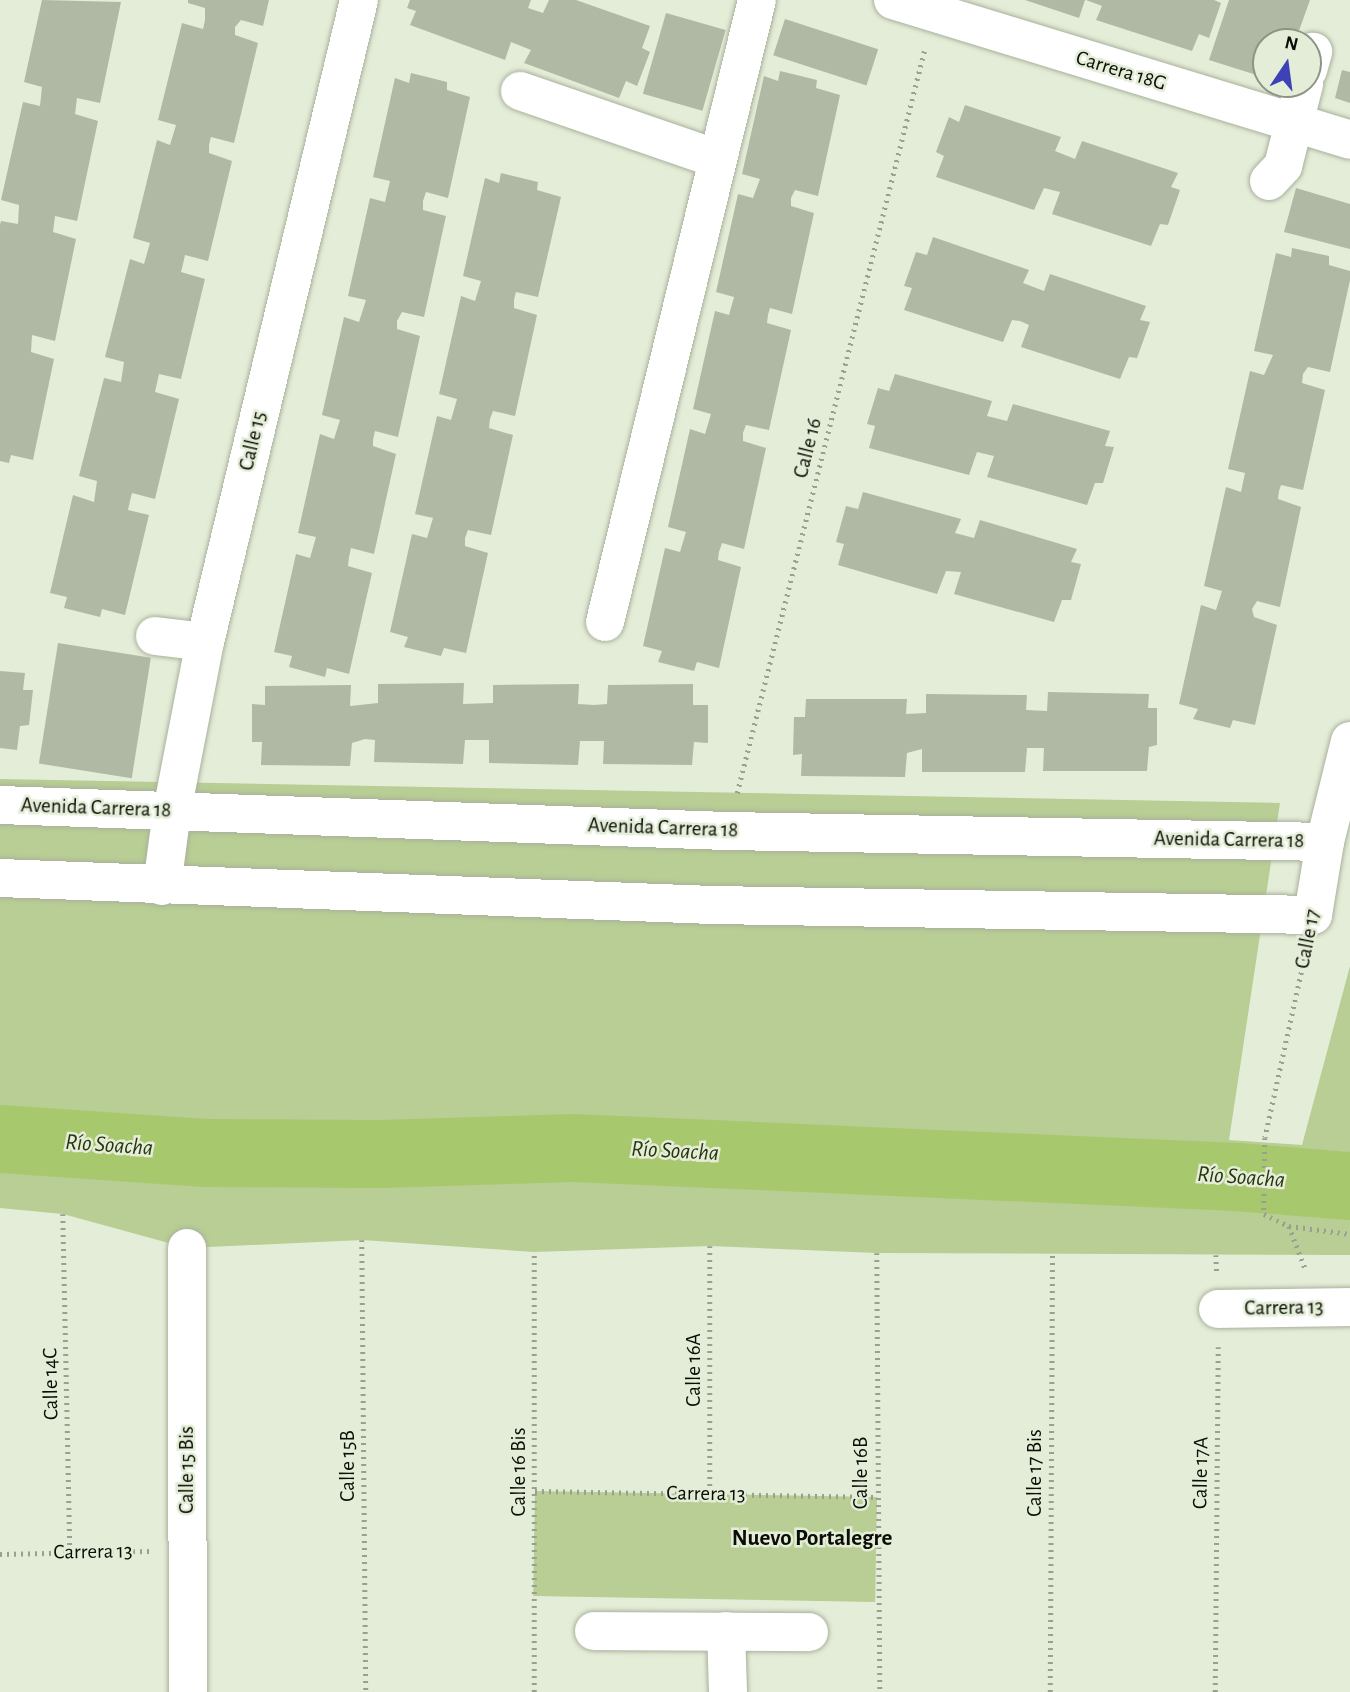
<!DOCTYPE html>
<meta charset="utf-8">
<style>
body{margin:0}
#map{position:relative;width:1350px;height:1692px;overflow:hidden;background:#e4edd7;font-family:"Alegreya Sans",sans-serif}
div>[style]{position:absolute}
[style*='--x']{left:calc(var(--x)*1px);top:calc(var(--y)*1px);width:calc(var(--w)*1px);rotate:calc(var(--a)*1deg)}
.green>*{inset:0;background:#b8ce94;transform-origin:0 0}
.river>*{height:68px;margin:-34px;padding:0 34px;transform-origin:34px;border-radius:34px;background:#a8c86e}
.building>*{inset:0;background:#b0b9a3;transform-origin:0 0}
.path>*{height:4.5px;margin-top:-2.25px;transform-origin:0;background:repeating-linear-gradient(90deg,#99a08f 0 2px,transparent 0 7px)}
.roads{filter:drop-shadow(0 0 2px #a9b19c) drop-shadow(0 0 2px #a9b19c)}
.minor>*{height:38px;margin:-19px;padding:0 19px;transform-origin:19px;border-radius:19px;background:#fff}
span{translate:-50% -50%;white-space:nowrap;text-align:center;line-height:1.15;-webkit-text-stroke:5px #e4edd7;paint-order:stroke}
.street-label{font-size:21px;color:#0b0e07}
.water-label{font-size:23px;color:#27340e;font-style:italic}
.neighbourhood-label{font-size:23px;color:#0b0e07;font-weight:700}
.north{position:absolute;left:1252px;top:28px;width:70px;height:70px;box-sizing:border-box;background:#e4edd7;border:2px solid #8d9484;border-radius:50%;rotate:13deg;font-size:19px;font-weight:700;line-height:28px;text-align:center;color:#0b0e07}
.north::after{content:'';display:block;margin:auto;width:24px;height:32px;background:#3f42b7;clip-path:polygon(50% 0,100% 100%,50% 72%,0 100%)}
</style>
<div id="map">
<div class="green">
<div style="clip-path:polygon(0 779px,1280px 803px,1229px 1140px,1302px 1145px,1350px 966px,1350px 1255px,877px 1253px,710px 1246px,534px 1252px,362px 1240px,187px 1248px,63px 1214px,0 1208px)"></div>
<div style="left:535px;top:1491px;width:342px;height:105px;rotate:1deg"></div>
</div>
<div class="river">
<div style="--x:0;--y:1139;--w:206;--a:3.9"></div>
<div style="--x:206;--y:1153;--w:175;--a:0.3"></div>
<div style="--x:381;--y:1154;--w:192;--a:-1.8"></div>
<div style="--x:573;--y:1148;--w:665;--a:2.5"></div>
<div style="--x:1237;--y:1177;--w:113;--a:4.6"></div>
</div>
<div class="building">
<div style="clip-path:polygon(42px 0,121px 2px,100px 103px,77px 98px,75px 114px,98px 121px,77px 221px,55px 216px,53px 232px,76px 239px,55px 341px,32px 335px,31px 352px,54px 359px,33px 460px,11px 455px,9px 463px,0 461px,0 225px,1px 221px,18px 224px,19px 205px,1px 200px,23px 102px,40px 106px,42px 87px,24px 82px)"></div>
<div style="clip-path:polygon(188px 0,269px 0,263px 26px,241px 20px,235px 27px,235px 35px,258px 43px,234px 143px,211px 137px,209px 145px,209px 153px,232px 161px,208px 261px,185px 255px,183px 264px,181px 272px,205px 279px,181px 379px,159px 374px,155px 392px,179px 399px,155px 499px,132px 493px,130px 501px,128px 510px,149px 515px,125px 615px,102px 609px,100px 617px,64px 608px,67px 597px,50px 593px,73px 495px,94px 502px,97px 481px,79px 476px,104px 378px,121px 382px,124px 362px,105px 357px,130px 259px,144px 264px,150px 243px,133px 238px,157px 140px,170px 145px,176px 125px,158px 120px,182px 23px,203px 29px,205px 20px,205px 8px,188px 3px)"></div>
<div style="clip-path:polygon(410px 0,531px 0,528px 8px,543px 13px,549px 0,576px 0,650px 26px,642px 48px,650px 52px,637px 86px,626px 81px,619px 98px,524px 63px,531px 50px,511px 42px,505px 60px,410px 25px,416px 11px,407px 8px)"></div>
<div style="clip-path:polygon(1025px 0,1085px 0,1079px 18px)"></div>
<div style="clip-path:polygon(1086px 0,1214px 0,1221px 3px,1209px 38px,1199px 34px,1192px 51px,1096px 20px,1102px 6px)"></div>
<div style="clip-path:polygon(1229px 0,1310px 0,1295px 42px,1266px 42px,1266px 78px,1209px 60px)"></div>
<div style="left:666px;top:13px;width:62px;height:84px;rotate:16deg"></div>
<div style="left:785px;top:19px;width:98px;height:38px;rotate:18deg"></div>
<div style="clip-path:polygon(1342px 70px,1350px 72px,1350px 103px,1335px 98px)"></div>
<div style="clip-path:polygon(780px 71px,817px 80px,816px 88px,840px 95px,818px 196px,795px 190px,791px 198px,791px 206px,814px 213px,792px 314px,770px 308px,768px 315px,767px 323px,791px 330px,769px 430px,746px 425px,743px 433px,743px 441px,766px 448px,744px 549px,722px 543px,719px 552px,718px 560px,741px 567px,719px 668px,697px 662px,694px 671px,658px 662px,662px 651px,643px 646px,665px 548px,680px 552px,686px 532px,668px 527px,690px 429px,705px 434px,711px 414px,693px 409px,715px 311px,729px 315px,734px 297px,716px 292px,738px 194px,753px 198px,760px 179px,742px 174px,764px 76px,778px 81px)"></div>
<div style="clip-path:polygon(411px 73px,447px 82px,447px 90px,470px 97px,448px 198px,426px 192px,423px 201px,423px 210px,446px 216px,424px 317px,402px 312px,397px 321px,397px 329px,420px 336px,398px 437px,375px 431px,373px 440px,373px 446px,396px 454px,374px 554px,351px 548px,349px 557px,348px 566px,372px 573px,349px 674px,327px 668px,325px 677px,289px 667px,292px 656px,274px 652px,296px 554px,310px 558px,316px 537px,298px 533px,320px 434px,334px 439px,340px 420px,322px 415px,344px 317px,359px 322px,366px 300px,348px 296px,370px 198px,385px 202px,390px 181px,373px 177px,395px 78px,409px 83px)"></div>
<div style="clip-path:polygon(965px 105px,1061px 137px,1055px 151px,1075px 159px,1082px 141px,1178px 173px,1171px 187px,1180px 190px,1168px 225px,1160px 224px,1151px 246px,1052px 214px,1060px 192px,1044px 188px,1034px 210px,936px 177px,944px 156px,936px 152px,949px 117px,959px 122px)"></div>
<div style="clip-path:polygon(501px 173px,538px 182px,537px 190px,561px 197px,538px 297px,516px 292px,514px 300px,514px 308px,537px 315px,515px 416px,493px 411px,490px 419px,489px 428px,513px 435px,491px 535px,468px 530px,465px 538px,465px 546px,488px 553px,466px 653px,444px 648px,441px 656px,404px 647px,408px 637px,390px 632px,412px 534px,427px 538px,433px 518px,415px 514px,437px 416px,451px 420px,457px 399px,439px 394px,461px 296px,475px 301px,481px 281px,463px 276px,485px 178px,499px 183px)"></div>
<div style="clip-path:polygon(1296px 188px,1350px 204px,1350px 249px,1284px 232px)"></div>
<div style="clip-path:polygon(933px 237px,1029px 270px,1023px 283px,1044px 291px,1050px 274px,1146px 306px,1140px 320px,1150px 322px,1137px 358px,1129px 357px,1120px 379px,1021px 347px,1029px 325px,1020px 321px,1012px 320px,1003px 342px,904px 310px,912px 288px,904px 286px,916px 252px,927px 255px)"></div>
<div style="clip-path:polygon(1292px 248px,1329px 256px,1329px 265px,1350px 271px,1350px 280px,1330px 372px,1308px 367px,1303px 374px,1302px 383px,1325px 390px,1303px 490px,1281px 485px,1279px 491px,1278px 499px,1301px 507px,1280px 607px,1257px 601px,1252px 609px,1254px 617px,1277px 625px,1255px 725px,1233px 720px,1230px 728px,1193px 719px,1198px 709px,1179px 704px,1201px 605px,1216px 610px,1222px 591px,1204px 586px,1226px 487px,1241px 492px,1245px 473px,1228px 469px,1250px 371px,1264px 375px,1273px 355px,1254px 351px,1276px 253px,1291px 257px)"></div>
<div style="clip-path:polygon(895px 374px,992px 401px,987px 416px,1007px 421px,1013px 404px,1110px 431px,1105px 446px,1114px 447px,1103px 483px,1095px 483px,1087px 505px,987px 477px,994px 456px,977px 452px,969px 475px,869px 448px,875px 426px,867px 424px,878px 388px,889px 391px)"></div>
<div style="clip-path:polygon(863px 492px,961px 519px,955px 533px,974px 538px,980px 520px,1077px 549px,1071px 562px,1081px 564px,1071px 600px,1062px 600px,1054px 622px,954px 594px,961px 572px,946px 571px,937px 594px,838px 565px,844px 544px,836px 542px,846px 506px,858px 509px)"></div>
<div style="left:58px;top:643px;width:94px;height:122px;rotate:9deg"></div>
<div style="clip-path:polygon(0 671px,25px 673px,23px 690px,33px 690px,29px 725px,20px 726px,17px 750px,0 748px)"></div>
<div style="clip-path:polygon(464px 683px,463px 704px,493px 703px,493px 685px,579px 684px,578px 704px,594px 705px,607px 704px,608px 685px,693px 684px,693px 705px,708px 705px,708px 743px,694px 742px,692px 765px,603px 764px,604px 741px,580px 741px,578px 765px,489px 763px,489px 740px,465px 740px,463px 764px,374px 762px,375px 740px,365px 739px,352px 743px,350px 766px,261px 765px,262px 742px,252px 742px,252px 704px,265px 705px,265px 686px,351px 685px,350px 706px,378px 703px,378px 684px)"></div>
<div style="clip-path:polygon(1048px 692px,1149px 694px,1148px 708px,1157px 708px,1157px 745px,1149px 747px,1147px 771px,1043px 771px,1044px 748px,1027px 748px,1025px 772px,922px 772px,922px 749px,907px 753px,905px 777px,801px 776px,802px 754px,793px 755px,794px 717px,805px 717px,806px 699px,907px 699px,906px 714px,926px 713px,926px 694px,1027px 695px,1026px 710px,1047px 711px)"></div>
</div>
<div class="path">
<div style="--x:737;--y:793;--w:768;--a:-75.84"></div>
<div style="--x:1306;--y:952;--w:190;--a:102.4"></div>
<div style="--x:1265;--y:1138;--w:76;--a:90.8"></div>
<div style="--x:1264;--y:1214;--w:28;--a:26"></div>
<div style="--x:1289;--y:1226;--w:62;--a:7.5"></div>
<div style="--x:63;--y:1214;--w:339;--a:88.8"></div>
<div style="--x:1289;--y:1226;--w:45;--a:69.1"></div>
<div style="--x:362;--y:1240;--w:452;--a:89.5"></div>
<div style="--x:710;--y:1246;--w:247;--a:90"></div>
<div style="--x:877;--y:1253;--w:439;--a:89.6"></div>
<div style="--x:1216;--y:1255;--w:17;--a:87"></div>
<div style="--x:535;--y:1491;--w:342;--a:1"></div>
<div style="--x:0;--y:1554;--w:150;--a:-1.1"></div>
<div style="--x:534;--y:1692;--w:440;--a:-90"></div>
<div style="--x:1050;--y:1692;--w:437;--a:-89.7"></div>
<div style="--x:1215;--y:1692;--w:345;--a:-89.5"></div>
</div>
<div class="roads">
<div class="minor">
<div style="--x:893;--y:0;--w:478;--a:17"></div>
<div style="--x:1308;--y:70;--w:19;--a:-74"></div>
<div style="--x:520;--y:91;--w:209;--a:19"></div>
<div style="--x:1269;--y:181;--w:21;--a:-47"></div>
<div style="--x:1283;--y:166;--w:85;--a:-75.6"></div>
<div style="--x:605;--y:622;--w:640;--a:-76.27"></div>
<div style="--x:155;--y:636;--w:50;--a:6.8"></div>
<div style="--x:0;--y:805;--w:727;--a:2.05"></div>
<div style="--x:727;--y:831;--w:598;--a:1.05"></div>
<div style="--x:0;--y:878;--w:714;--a:2.17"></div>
<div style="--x:713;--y:905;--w:600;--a:0.95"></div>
<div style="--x:1313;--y:915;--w:74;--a:-80.7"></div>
<div style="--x:1325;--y:842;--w:104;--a:-76.1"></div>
<div style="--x:162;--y:886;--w:76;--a:-82.4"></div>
<div style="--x:172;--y:811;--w:172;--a:-79"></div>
<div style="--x:205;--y:642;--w:660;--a:-76.51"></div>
<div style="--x:187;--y:1248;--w:444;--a:89.9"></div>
<div style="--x:1218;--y:1309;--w:132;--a:-0.9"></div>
<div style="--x:594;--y:1631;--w:215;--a:0.3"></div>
<div style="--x:726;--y:1631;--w:61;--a:88.1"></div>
</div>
</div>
<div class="street-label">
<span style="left:1121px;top:71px;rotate:17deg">Carrera 18G</span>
<span style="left:253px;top:441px;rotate:-77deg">Calle 15</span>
<span style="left:808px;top:448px;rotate:-76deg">Calle 16</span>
<span style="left:96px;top:808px;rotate:2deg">Avenida Carrera 18</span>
<span style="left:663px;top:828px;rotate:2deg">Avenida Carrera 18</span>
<span style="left:1229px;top:840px;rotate:1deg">Avenida Carrera 18</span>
<span style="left:1308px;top:939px;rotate:-79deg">Calle 17</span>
<span style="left:1284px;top:1308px;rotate:-1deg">Carrera 13</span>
<span style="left:694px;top:1370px;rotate:-90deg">Calle 16A</span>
<span style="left:51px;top:1384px;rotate:-91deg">Calle 14C</span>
<span style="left:348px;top:1466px;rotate:-90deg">Calle 15B</span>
<span style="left:187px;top:1470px;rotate:-90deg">Calle 15 Bis</span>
<span style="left:519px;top:1472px;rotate:-90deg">Calle 16 Bis</span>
<span style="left:861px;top:1473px;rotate:-90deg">Calle 16B</span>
<span style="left:1035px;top:1473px;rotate:-90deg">Calle 17 Bis</span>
<span style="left:1201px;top:1473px;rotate:-89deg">Calle 17A</span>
<span style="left:706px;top:1494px;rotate:1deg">Carrera 13</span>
<span style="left:93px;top:1552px;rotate:-1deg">Carrera 13</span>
</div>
<div class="water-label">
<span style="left:109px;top:1146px;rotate:4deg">Río Soacha</span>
<span style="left:675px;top:1152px;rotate:3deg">Río Soacha</span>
<span style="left:1241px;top:1178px;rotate:4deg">Río Soacha</span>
</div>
<div class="neighbourhood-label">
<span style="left:812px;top:1539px">Nuevo Portalegre</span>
</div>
<div class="north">N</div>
</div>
